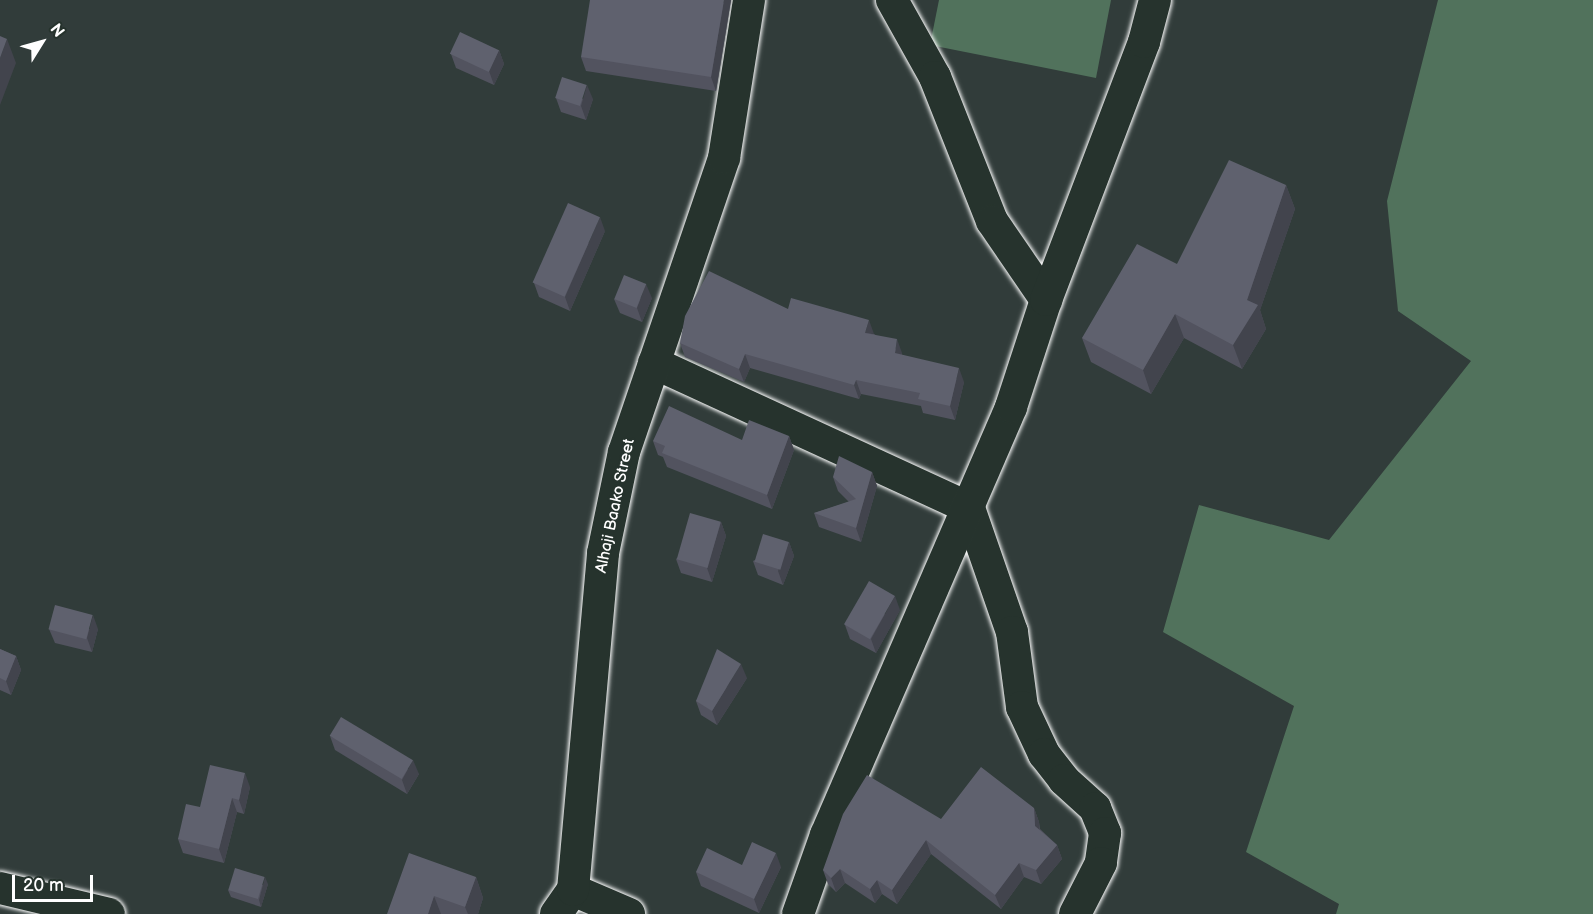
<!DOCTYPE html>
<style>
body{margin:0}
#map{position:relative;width:1593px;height:914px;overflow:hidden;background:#313c3a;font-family:"Balsamiq Sans",sans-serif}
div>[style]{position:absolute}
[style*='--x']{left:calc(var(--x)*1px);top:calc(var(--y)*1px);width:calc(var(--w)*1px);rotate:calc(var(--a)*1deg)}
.green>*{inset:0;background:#51725c}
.roads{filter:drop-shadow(0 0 2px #fff) drop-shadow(0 0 2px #fff)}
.minor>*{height:32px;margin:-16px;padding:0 16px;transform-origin:16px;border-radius:16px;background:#26332d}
.wall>*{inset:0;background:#52535f}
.shaded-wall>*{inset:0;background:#42444d}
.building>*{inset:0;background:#5f616e;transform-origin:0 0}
span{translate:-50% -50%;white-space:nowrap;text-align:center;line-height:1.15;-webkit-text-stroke:4.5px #26332d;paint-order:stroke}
.street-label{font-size:16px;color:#fff}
.north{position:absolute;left:12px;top:12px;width:60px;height:60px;-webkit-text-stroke:4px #26332d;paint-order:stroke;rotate:53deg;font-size:16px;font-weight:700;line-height:24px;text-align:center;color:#fff}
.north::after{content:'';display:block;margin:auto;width:21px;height:27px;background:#fff;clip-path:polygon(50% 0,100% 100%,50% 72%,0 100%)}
.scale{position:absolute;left:12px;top:875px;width:81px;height:27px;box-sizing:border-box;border:3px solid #fff;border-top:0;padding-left:8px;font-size:18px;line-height:21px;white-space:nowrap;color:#fff;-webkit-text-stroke:4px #26332d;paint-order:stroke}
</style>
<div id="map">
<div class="green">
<div style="clip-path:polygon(939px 0,1111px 0,1096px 78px,930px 45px)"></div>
<div style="clip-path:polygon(1438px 0,1593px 0,1593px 914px,1336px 914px,1339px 904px,1246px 852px,1294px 706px,1163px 632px,1199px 505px,1329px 540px,1471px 361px,1398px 311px,1387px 201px)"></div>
</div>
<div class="roads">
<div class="minor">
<div style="--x:892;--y:0;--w:88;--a:60.8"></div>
<div style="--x:935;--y:77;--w:155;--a:68.4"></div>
<div style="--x:992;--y:221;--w:96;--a:55.6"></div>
<div style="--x:654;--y:363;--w:347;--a:24.7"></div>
<div style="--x:969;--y:508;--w:131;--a:70.9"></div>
<div style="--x:1012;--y:632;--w:76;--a:82.4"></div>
<div style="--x:1022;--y:707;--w:52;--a:64.9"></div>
<div style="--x:1044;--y:754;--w:33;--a:52"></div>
<div style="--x:1064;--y:780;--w:42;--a:42.1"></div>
<div style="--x:1095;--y:808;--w:27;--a:68"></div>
<div style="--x:1105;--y:833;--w:30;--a:98"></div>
<div style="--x:1101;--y:863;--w:57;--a:117"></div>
<div style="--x:0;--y:888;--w:112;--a:13.4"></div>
<div style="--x:573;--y:890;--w:61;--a:23.2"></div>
<div style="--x:556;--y:914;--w:29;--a:-55"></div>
<div style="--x:573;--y:890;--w:338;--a:-84.9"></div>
<div style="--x:603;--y:553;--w:103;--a:-78.3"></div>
<div style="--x:624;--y:452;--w:311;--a:-71.2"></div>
<div style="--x:724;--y:158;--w:160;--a:-81"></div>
<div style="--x:798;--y:914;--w:84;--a:-70.5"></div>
<div style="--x:826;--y:835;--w:466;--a:-66.6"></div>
<div style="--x:1011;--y:407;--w:113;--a:-71.9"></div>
<div style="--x:1046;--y:300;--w:276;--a:-69.2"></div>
<div style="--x:1144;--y:42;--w:43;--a:-75.3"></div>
</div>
</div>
<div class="wall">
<div style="clip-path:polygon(731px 0,716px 91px,586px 71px,581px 57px)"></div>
<div style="clip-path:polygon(499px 50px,504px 64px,494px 85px,456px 68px,451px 54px)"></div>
<div style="clip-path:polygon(556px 98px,593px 99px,586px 120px,561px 112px)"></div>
<div style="clip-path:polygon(1286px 185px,1295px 209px,1260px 310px,1266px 329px,1242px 369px,1184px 338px,1151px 394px,1091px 362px,1082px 338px,1177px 264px)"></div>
<div style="clip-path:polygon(605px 231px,570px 311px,539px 297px,534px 283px)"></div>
<div style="clip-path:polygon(652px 298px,642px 322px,620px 313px,614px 299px)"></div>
<div style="clip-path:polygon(788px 309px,874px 334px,902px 353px,902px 355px,964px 382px,955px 420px,923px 413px,921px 406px,861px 394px,859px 399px,750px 368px,744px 382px,685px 357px,680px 343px)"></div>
<div style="clip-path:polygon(789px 436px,794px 450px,772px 509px,667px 467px,663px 457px,658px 455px,653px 441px,742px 440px)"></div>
<div style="clip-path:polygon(872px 472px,877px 486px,861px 542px,819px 527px,814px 513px,849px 502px,838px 491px,833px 477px)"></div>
<div style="clip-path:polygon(721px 522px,726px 536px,712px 582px,681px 573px,676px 559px)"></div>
<div style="clip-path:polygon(789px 542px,794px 556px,783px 585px,758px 575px,753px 561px)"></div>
<div style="clip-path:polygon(900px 610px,876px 653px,850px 639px,845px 625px)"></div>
<div style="clip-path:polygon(49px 629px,98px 629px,92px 652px,55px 643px)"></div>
<div style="clip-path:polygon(0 649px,16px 656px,21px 670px,11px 695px,0 690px)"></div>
<div style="clip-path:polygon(747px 678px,717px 725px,701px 715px,696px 701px)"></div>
<div style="clip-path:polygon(330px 736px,419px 774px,407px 794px,335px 750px)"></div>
<div style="clip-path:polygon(250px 787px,244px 814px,237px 812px,224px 863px,183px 853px,178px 839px,200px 807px)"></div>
<div style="clip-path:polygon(1034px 808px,1039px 822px,1040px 829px,1057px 845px,1062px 859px,1041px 884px,1024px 877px,1001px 909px,931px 854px,897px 904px,882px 894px,875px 903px,845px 883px,836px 892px,828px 884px,823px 870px,941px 819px)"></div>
<div style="clip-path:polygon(742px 865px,781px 867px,759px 913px,701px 886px,696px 872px)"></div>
<div style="clip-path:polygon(476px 877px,483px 898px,478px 914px,387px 914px)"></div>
<div style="clip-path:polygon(268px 884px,261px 907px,231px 897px,228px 890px)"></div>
</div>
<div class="shaded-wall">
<div style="clip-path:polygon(724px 0,731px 0,716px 91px,711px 77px)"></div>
<div style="clip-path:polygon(7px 39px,16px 63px,0 105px,0 58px)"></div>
<div style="clip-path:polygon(499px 50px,504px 64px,494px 85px,489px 71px)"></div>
<div style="clip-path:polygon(587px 85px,593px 99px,586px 120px,581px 106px)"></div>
<div style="clip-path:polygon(1286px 185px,1295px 209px,1260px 310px,1266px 329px,1242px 369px,1233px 345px,1247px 300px)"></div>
<div style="clip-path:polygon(600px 217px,605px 231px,570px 311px,565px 297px)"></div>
<div style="clip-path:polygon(646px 284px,652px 298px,642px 322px,637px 308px)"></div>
<div style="clip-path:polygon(1175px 314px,1184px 338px,1151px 394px,1143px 370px)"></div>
<div style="clip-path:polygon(869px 320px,874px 334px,865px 333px)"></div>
<div style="clip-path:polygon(897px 339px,902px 353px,900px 367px,895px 353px)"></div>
<div style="clip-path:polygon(745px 354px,750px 368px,744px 382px,739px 369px)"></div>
<div style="clip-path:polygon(959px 368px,964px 382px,955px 420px,950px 406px)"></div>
<div style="clip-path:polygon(856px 380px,861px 394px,859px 399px,854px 385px)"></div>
<div style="clip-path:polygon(789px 436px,794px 450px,772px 509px,767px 495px)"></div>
<div style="clip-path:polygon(872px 472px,877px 486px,861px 542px,856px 528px)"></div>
<div style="clip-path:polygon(721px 522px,726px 536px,712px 582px,707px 568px)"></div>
<div style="clip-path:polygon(789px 542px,794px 556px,783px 585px,778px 571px)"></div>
<div style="clip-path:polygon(895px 596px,900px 610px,876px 653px,871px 639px)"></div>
<div style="clip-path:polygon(93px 615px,98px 629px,92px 652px,87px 638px)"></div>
<div style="clip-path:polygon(16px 656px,21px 670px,11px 695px,6px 681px)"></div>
<div style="clip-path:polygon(741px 664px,747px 678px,717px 725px,712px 711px)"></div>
<div style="clip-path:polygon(413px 760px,419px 774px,407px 794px,402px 780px)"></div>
<div style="clip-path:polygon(245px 773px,250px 787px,244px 814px,239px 800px)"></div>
<div style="clip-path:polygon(232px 798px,237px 812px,224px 863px,219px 849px)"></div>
<div style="clip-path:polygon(1034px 808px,1039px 822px,1040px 840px,1035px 826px)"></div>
<div style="clip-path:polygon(926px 840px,931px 854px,897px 904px,892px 890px)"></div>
<div style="clip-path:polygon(1057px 845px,1062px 859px,1041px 884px,1036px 870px)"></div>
<div style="clip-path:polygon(776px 853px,781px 867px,759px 913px,754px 899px)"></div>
<div style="clip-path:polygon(1019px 863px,1024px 877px,1001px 909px,995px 895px)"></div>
<div style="clip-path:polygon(840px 869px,845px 883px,836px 892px,831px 878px)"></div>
<div style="clip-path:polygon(265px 877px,268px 884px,261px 907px,259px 900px)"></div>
<div style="clip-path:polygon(476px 877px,483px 898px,478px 914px,468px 914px,465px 907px)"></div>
<div style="clip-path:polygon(877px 880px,882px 894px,875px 903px,870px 889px)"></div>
<div style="clip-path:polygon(434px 896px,441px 914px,428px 914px)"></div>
</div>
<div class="building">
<div style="clip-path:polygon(590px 0,724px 0,711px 77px,581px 57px)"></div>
<div style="left:460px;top:32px;width:43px;height:24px;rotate:25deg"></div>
<div style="clip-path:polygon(0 36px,7px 39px,0 58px)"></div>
<div style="left:562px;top:77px;width:26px;height:22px;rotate:18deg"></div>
<div style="clip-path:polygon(1229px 160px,1286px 185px,1247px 300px,1258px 305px,1233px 345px,1175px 314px,1143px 370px,1082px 338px,1137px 244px,1177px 264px)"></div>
<div style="left:568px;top:203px;width:35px;height:87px;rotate:24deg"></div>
<div style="clip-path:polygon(709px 271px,788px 309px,791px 298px,869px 320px,865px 333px,897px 339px,895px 353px,959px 368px,950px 406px,918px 399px,920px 393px,856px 380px,854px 385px,745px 354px,739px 369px,680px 343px,685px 316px)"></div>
<div style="left:624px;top:275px;width:24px;height:26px;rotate:22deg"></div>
<div style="clip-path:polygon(669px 406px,742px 440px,749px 420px,789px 436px,767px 495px,662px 453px,665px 446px,653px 441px)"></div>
<div style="clip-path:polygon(839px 456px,872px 472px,856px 528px,814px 513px,856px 499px,833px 477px)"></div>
<div style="left:690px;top:513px;width:32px;height:48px;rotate:16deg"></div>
<div style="left:763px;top:534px;width:27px;height:29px;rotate:17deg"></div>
<div style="left:869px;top:581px;width:30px;height:50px;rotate:30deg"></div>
<div style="left:55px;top:605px;width:39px;height:25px;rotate:15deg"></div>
<div style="clip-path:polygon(0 649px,16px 656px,6px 681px,0 678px)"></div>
<div style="clip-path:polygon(717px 649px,741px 664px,712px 711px,696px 701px)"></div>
<div style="left:341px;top:717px;width:84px;height:22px;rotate:31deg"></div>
<div style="clip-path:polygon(210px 765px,245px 773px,239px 800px,232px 798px,219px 849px,178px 839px,186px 804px,200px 807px)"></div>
<div style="clip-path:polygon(981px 767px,1034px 808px,1035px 826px,1057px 845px,1036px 870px,1019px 863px,995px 895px,926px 840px,892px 890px,877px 880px,870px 889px,840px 869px,831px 878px,823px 870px,843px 814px,867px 775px,941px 819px)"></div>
<div style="clip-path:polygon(752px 842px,776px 853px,754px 899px,696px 872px,707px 848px,742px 865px)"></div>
<div style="clip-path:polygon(409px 853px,476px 877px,465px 907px,434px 896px,428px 914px,387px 914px)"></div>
<div style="left:235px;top:868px;width:31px;height:23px;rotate:17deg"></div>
</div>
<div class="street-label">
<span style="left:616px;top:506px;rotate:-78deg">Alhaji Baako Street</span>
</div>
<div class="north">N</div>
<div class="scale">20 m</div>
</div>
